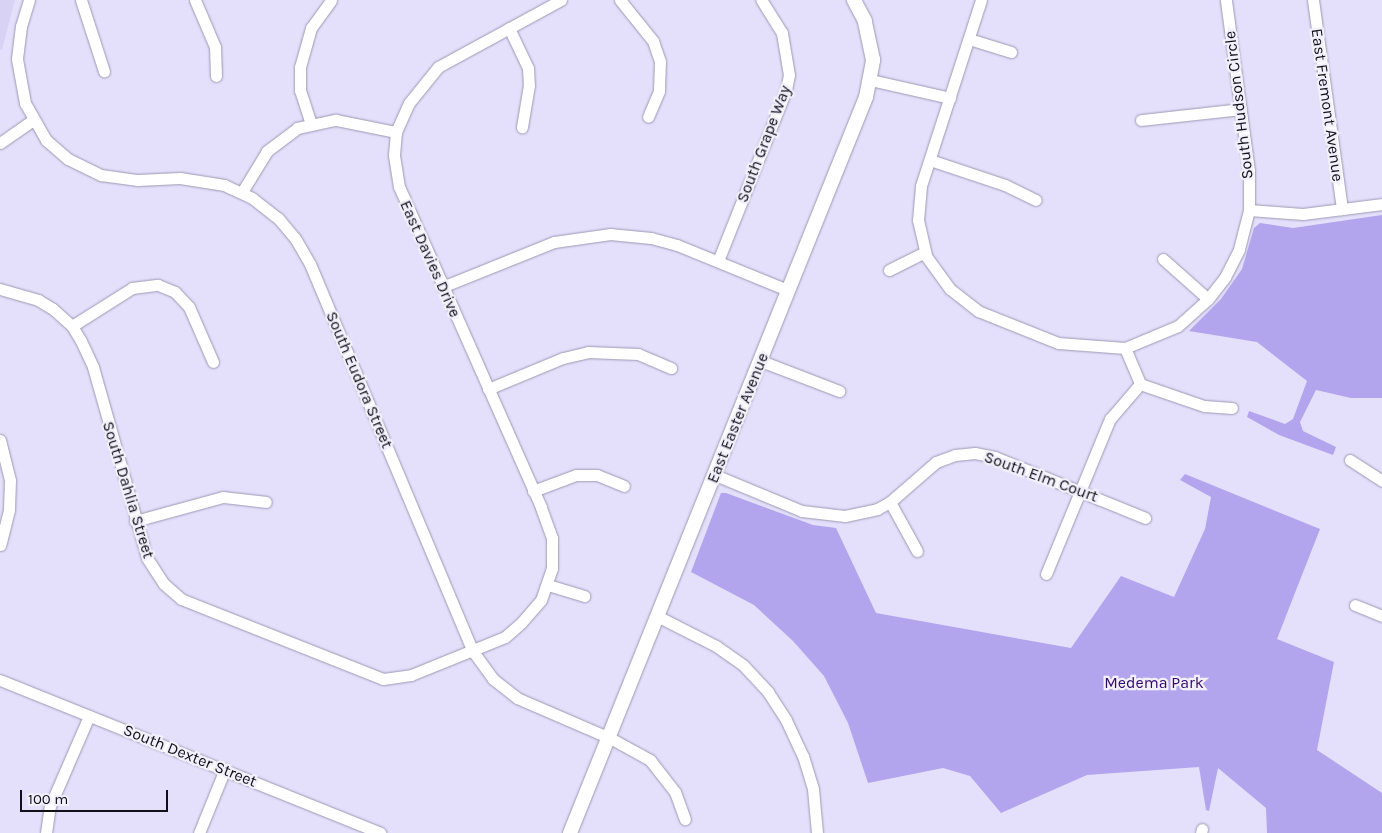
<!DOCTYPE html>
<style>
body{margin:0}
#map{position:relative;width:1382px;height:833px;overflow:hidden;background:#e4e0fc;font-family:Karla,sans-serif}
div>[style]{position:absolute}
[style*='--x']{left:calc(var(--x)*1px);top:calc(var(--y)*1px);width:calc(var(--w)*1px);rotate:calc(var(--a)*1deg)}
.built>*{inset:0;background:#d8d3f5}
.green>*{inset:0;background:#b2a5ee}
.roads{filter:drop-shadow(0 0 1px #9c98b2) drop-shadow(0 0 1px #9c98b2)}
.minor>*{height:11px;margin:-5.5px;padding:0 5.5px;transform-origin:5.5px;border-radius:5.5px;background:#fff}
.tertiary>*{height:14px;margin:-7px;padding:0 7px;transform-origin:7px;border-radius:7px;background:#fff}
span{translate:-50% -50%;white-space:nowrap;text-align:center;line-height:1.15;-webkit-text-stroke:4.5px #f1f0fb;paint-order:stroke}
.street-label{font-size:16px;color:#110f18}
.park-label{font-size:16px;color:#32086e}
.scale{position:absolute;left:20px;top:790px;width:148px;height:22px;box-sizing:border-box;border:2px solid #110f18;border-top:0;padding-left:6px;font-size:15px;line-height:18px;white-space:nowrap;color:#110f18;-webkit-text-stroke:4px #f1f0fb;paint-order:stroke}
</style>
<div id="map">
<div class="built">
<div style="clip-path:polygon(0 0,15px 0,2px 50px,0 49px)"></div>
</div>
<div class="green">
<div style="clip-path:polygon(1382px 215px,1382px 398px,1351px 398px,1316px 390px,1300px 422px,1303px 431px,1336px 447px,1333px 455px,1279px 435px,1247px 417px,1249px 411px,1285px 424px,1293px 419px,1307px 381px,1257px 342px,1189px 331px,1221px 299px,1242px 269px,1254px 228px,1260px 223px,1293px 228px)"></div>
<div style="clip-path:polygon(1185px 474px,1320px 529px,1277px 639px,1334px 662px,1317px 750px,1382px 793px,1382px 833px,1267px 833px,1266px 808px,1218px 768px,1209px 811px,1206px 810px,1199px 767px,1087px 775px,1001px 813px,970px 776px,943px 768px,868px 783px,848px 723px,824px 676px,793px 641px,754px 605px,691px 572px,721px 493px,726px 493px,813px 525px,836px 528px,876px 613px,1071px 648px,1121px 576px,1174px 597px,1205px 529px,1211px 497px,1180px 480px)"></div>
</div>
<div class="roads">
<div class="minor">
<div style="--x:29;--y:0;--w:27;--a:107"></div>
<div style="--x:21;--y:26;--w:33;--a:97"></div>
<div style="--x:17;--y:59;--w:45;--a:79.7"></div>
<div style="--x:25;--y:103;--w:43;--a:60.4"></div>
<div style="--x:46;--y:140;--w:29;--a:41"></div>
<div style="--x:68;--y:159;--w:37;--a:26"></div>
<div style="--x:101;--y:175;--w:37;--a:8"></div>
<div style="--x:138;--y:180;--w:42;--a:-2.7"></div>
<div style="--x:180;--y:178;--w:45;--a:9"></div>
<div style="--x:224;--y:185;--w:31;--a:25"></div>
<div style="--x:252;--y:198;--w:33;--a:38"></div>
<div style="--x:278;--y:218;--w:26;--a:50"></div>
<div style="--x:295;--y:238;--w:30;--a:60"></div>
<div style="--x:310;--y:264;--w:419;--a:67.2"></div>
<div style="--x:472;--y:650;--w:36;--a:54"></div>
<div style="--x:493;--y:679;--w:31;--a:38"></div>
<div style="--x:517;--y:698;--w:101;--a:23.3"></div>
<div style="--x:610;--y:738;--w:46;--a:28.8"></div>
<div style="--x:650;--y:760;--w:41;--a:52"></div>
<div style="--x:675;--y:792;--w:29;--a:70"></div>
<div style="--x:81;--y:0;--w:75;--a:72.1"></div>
<div style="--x:195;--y:0;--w:51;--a:66.9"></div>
<div style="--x:215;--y:47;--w:29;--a:88"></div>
<div style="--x:620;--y:0;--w:53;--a:51.2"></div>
<div style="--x:653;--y:41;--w:21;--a:71"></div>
<div style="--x:660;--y:61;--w:30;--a:92"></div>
<div style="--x:659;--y:91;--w:28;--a:113"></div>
<div style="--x:981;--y:0;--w:195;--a:107.9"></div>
<div style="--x:921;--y:186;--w:34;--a:95"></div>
<div style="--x:918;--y:220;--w:37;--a:77"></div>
<div style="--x:926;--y:256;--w:41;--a:54"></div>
<div style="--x:950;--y:289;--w:36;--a:38"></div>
<div style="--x:978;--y:311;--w:86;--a:21.8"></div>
<div style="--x:1058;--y:343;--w:67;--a:4.3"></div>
<div style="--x:1125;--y:348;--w:57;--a:-22.5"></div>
<div style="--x:1178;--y:326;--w:40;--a:-42"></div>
<div style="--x:1208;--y:299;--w:28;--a:-52"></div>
<div style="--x:1225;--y:277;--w:31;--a:-63"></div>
<div style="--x:1239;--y:249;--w:40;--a:-75.6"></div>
<div style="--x:1249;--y:210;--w:39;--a:-90"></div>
<div style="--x:1249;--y:171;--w:173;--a:-97.7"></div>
<div style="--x:1313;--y:0;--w:211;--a:82.1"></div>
<div style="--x:509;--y:28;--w:44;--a:64.6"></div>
<div style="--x:528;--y:68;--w:17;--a:87"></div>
<div style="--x:529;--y:85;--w:43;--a:99.5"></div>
<div style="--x:969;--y:39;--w:44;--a:17.2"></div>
<div style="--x:871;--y:80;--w:81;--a:12.8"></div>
<div style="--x:1141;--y:120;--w:100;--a:-6.3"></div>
<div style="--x:311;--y:124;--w:36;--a:-108"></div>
<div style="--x:300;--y:90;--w:23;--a:-90"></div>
<div style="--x:300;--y:67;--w:41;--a:-74.2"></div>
<div style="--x:311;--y:28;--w:34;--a:-54"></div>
<div style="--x:0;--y:143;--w:40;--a:-34.9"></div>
<div style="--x:930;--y:160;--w:79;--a:18.4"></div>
<div style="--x:1005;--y:185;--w:34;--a:26"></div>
<div style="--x:242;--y:192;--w:48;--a:-58.6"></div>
<div style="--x:267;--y:151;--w:38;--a:-37"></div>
<div style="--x:297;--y:128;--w:40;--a:-12"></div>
<div style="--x:336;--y:120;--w:61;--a:11.3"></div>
<div style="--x:1249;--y:210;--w:54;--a:4.2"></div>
<div style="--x:1303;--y:214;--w:80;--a:-7.2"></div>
<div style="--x:1163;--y:259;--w:60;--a:41.6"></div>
<div style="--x:718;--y:261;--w:184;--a:-68.3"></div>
<div style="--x:786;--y:90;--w:15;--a:-79"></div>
<div style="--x:789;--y:75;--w:43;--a:-99.5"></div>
<div style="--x:782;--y:33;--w:39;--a:-122"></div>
<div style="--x:889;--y:270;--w:40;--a:-26.6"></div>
<div style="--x:442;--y:287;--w:121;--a:-21.9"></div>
<div style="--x:554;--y:242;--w:57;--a:-8.1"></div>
<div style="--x:610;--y:234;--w:41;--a:5.6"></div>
<div style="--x:651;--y:238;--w:27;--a:15"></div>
<div style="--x:677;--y:245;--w:119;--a:22.2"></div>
<div style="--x:0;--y:289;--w:40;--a:16"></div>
<div style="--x:38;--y:300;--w:17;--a:31"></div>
<div style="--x:53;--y:309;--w:25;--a:42"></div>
<div style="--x:72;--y:326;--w:17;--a:59"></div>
<div style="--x:81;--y:341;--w:29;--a:65"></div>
<div style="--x:93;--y:367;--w:198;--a:74.2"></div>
<div style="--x:147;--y:558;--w:31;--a:57"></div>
<div style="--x:164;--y:584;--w:23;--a:41"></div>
<div style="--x:181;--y:599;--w:217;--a:21.6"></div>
<div style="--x:383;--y:679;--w:28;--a:-8"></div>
<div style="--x:411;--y:675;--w:101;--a:-22"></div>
<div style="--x:505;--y:637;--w:21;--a:-41"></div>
<div style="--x:521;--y:623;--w:30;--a:-49"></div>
<div style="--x:541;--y:600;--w:34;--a:-71"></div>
<div style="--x:552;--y:568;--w:30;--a:-90"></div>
<div style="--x:552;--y:538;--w:33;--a:-110"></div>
<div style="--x:541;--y:507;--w:350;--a:-113.9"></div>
<div style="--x:399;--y:187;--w:32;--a:-99"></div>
<div style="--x:394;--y:155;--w:23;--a:-85"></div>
<div style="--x:396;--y:132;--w:32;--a:-66"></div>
<div style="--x:409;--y:103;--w:46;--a:-51.1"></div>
<div style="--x:438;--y:67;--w:140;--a:-28.6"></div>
<div style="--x:72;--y:326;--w:71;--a:-32.3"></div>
<div style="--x:132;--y:288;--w:26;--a:-7"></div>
<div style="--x:158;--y:285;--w:18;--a:22"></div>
<div style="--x:175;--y:292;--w:21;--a:47"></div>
<div style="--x:189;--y:307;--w:60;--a:66.4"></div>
<div style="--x:1125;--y:348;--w:39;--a:67"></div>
<div style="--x:1140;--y:384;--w:68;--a:19"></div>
<div style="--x:1204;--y:406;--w:28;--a:4"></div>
<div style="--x:761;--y:361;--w:84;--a:21"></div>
<div style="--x:488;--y:389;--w:81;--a:-22.5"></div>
<div style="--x:563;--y:358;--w:26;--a:-13"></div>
<div style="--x:588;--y:352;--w:50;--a:2.3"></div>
<div style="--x:638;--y:354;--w:36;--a:23"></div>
<div style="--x:0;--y:440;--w:41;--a:76"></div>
<div style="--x:10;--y:480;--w:30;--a:92"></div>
<div style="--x:9;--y:510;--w:36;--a:104"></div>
<div style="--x:1350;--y:460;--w:38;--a:33"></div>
<div style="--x:715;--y:475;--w:94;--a:22.5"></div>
<div style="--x:802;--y:511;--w:43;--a:6.6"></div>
<div style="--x:845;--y:516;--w:33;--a:-12"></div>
<div style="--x:877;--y:509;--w:15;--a:-28"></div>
<div style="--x:890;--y:502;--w:61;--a:-41"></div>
<div style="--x:936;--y:462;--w:20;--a:-20"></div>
<div style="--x:955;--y:455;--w:20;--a:-6"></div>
<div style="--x:975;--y:453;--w:20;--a:11"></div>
<div style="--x:995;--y:457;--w:162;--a:22.1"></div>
<div style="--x:533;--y:491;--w:46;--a:-20.4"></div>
<div style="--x:576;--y:475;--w:21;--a:0"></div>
<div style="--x:597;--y:475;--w:29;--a:22"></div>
<div style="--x:890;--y:502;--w:56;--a:61.1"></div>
<div style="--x:135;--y:521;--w:91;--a:-15.3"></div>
<div style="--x:223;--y:497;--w:43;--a:6.6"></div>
<div style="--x:1046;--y:574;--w:168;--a:-67.6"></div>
<div style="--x:1110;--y:419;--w:46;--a:-49.4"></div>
<div style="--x:548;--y:585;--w:38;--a:17"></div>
<div style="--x:1355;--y:605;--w:29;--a:22"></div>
<div style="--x:657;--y:616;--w:66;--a:27"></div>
<div style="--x:716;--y:646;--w:33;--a:35"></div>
<div style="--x:743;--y:665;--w:37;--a:47"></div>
<div style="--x:768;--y:692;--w:33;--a:57"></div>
<div style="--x:786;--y:720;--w:40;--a:65"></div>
<div style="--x:803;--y:756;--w:34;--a:73"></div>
<div style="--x:813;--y:789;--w:44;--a:84.8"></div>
<div style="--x:0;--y:680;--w:410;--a:21.9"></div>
<div style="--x:46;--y:833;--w:27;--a:-82"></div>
<div style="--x:50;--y:806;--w:98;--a:-66.6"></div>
<div style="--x:199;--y:833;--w:69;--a:-67.9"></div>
<div style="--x:1201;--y:833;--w:4;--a:-76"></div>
</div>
<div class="tertiary">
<div style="--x:570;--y:833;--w:793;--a:-68.09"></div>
<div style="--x:866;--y:97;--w:38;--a:-79"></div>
<div style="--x:873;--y:60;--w:40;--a:-102"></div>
<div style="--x:865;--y:21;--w:24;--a:-118"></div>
</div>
</div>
<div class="street-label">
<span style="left:1239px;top:105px;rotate:-97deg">South Hudson Circle</span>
<span style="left:1327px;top:105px;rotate:82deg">East Fremont Avenue</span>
<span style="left:764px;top:144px;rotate:-69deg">South Grape Way</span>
<span style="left:430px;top:259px;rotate:66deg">East Davies Drive</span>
<span style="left:359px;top:380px;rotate:67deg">South Eudora Street</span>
<span style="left:738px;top:418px;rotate:-68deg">East Easter Avenue</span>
<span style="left:1041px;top:477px;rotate:20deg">South Elm Court</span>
<span style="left:128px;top:490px;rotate:73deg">South Dahlia Street</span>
<span style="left:190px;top:756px;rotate:22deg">South Dexter Street</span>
</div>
<div class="park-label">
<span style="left:1154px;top:683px">Medema Park</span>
</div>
<div class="scale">100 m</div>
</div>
